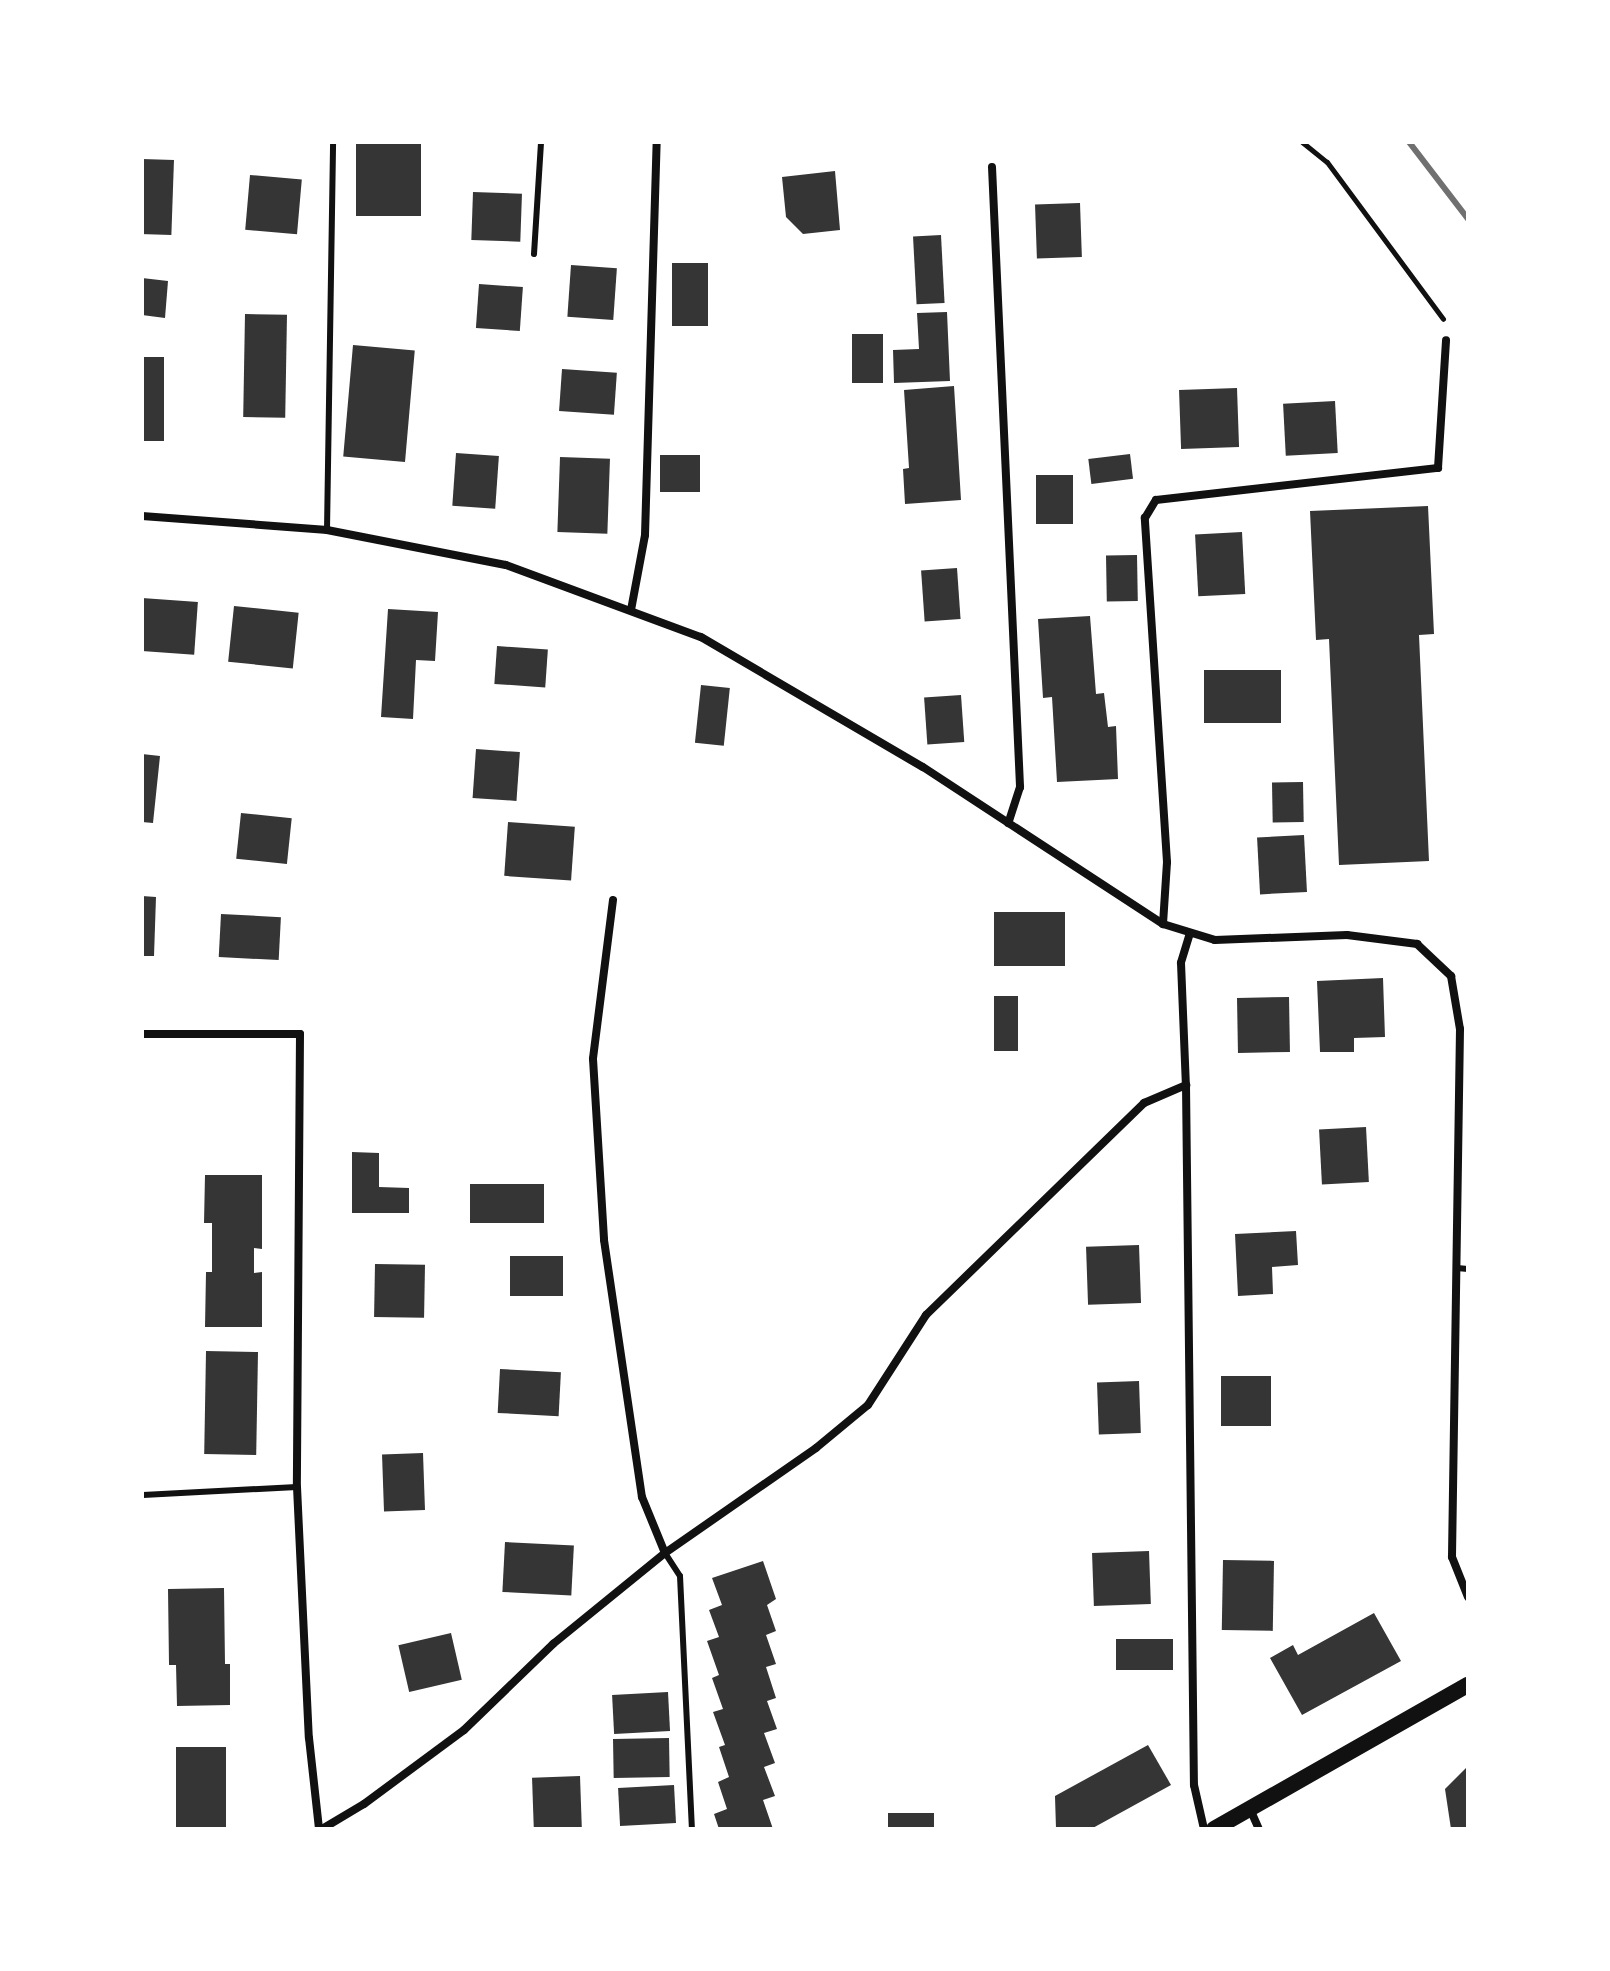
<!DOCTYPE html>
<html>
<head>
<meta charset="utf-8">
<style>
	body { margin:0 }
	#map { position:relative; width:1610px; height:1971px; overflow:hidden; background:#fff; font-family:Manrope,sans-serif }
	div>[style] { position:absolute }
	.building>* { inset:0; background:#353535; transform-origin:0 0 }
	.path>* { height:5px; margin:-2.5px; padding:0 2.5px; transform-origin:2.5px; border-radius:2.5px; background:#111 }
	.service>* { height:6px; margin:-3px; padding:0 3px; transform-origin:3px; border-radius:3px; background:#111 }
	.minor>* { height:8px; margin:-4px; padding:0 4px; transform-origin:4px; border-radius:4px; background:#111 }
	.secondary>* { height:16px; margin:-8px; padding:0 8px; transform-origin:8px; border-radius:8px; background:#111 }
	.rail>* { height:6px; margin:-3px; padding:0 3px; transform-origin:3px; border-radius:3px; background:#707070 }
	span { translate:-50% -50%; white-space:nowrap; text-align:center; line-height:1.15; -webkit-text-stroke:6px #fff; paint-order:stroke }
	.frame { position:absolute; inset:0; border:144px solid #fff; pointer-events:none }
</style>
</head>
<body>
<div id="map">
	<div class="building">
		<i style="left:356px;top:142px;width:65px;height:74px"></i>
		<i style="left:142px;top:159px;width:32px;height:75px;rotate:2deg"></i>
		<i style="clip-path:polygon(835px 171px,840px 230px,803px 234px,786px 217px,782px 177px)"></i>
		<i style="left:250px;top:175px;width:52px;height:55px;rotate:5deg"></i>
		<i style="left:473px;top:192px;width:49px;height:48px;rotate:2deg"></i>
		<i style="left:1080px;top:203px;width:54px;height:45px;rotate:88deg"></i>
		<i style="left:941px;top:235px;width:68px;height:28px;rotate:87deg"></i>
		<i style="left:672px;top:263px;width:36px;height:63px"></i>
		<i style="left:571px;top:265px;width:46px;height:52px;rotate:4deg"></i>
		<i style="clip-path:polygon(142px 278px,168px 281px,165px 318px,142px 315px)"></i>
		<i style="left:479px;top:284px;width:44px;height:44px;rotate:4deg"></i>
		<i style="clip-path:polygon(947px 312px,950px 381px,894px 383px,893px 350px,919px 349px,917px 313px)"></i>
		<i style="left:245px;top:314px;width:42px;height:103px;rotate:1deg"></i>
		<i style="left:852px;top:334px;width:31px;height:49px"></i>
		<i style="left:353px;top:345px;width:62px;height:112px;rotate:5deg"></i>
		<i style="left:142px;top:357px;width:22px;height:84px"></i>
		<i style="left:562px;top:369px;width:55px;height:42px;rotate:4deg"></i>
		<i style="clip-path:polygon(954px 386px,961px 500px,905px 504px,903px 469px,909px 468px,904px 390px)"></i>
		<i style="left:1237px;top:388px;width:59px;height:58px;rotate:88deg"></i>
		<i style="left:1335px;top:401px;width:52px;height:52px;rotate:87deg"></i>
		<i style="left:456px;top:453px;width:43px;height:53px;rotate:4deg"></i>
		<i style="left:1130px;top:454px;width:25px;height:42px;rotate:83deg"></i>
		<i style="left:660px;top:455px;width:40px;height:37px"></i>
		<i style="left:560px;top:457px;width:50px;height:75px;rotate:2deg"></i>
		<i style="left:1036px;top:475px;width:37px;height:49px"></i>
		<i style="clip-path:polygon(1428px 506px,1434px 634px,1419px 635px,1429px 861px,1339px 865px,1329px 639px,1316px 640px,1310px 511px)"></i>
		<i style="left:1242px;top:532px;width:62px;height:47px;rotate:87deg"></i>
		<i style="left:1137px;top:555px;width:46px;height:31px;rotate:89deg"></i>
		<i style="left:957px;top:568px;width:51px;height:36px;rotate:86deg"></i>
		<i style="left:142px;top:598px;width:56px;height:53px;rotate:4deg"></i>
		<i style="left:234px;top:606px;width:65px;height:56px;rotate:6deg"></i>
		<i style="clip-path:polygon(388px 609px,438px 612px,435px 661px,416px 660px,413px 719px,381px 717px)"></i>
		<i style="clip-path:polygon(1090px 616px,1096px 694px,1104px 693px,1108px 727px,1116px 726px,1118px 779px,1057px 782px,1052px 697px,1043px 698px,1038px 619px)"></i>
		<i style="left:497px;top:646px;width:51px;height:38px;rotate:4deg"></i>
		<i style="left:1281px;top:670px;width:53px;height:77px;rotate:90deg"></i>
		<i style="left:701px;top:685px;width:29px;height:58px;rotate:6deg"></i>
		<i style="left:961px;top:695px;width:47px;height:37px;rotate:86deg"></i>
		<i style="left:476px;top:749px;width:44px;height:49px;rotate:4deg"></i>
		<i style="clip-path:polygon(142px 754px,160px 756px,153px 823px,142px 822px)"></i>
		<i style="left:1303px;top:782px;width:40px;height:31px;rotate:89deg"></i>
		<i style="left:241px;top:813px;width:51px;height:46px;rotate:6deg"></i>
		<i style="left:508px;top:822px;width:67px;height:54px;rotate:4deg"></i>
		<i style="left:1304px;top:835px;width:57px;height:47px;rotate:87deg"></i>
		<i style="clip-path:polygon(142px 896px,156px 897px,154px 956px,142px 956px)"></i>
		<i style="left:994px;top:912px;width:71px;height:54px"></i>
		<i style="left:221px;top:914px;width:60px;height:43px;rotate:3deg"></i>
		<i style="clip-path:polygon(1383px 978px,1385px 1037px,1354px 1038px,1354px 1052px,1320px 1052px,1317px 981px)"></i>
		<i style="left:994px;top:996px;width:24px;height:55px"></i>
		<i style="left:1289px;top:997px;width:55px;height:52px;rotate:89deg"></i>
		<i style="left:1366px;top:1127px;width:55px;height:47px;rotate:87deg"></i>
		<i style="clip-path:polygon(352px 1152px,379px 1153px,379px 1187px,409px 1188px,409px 1213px,352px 1213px)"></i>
		<i style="clip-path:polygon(205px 1175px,262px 1175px,262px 1249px,254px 1248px,254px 1273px,262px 1272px,262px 1327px,205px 1327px,206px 1272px,212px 1272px,212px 1223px,204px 1223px)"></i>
		<i style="left:470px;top:1184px;width:74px;height:39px"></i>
		<i style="clip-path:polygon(1296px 1231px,1298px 1265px,1272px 1267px,1273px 1294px,1238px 1296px,1235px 1234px)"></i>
		<i style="left:1139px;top:1245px;width:58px;height:53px;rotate:88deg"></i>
		<i style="left:510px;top:1256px;width:53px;height:40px"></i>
		<i style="left:375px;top:1264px;width:50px;height:53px;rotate:1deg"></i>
		<i style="left:258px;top:1352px;width:103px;height:52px;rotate:91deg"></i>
		<i style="left:500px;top:1369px;width:61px;height:44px;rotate:3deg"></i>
		<i style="left:1221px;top:1376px;width:50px;height:50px"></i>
		<i style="left:1139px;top:1381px;width:52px;height:42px;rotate:88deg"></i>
		<i style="left:423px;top:1453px;width:57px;height:41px;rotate:88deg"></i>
		<i style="left:505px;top:1542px;width:69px;height:50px;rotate:3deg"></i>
		<i style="left:1149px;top:1551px;width:53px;height:57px;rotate:88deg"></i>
		<i style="left:1223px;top:1560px;width:51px;height:70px;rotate:1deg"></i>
		<i style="clip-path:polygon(763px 1561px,776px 1599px,767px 1605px,776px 1631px,766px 1635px,776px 1664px,766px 1667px,776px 1698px,767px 1701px,777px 1729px,764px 1733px,775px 1763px,764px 1767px,775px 1796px,763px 1800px,773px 1829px,719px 1829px,714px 1814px,727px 1809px,718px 1782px,729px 1777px,719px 1747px,725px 1745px,713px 1712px,723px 1709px,712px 1678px,719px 1675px,707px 1641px,719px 1637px,709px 1610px,722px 1605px,712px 1578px)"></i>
		<i style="clip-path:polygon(224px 1588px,225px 1664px,230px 1664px,230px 1705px,177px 1706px,176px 1665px,169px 1665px,168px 1589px)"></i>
		<i style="clip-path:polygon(1374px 1613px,1401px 1661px,1302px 1715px,1270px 1658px,1293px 1645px,1298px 1655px)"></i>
		<i style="left:451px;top:1633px;width:48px;height:54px;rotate:77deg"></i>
		<i style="left:1116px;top:1639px;width:57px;height:31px"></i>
		<i style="left:668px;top:1692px;width:39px;height:56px;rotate:87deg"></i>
		<i style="left:669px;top:1738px;width:39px;height:56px;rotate:89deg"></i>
		<i style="clip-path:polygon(1148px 1745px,1171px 1785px,1091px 1829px,1056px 1829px,1055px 1796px)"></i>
		<i style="left:176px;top:1747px;width:50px;height:82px"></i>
		<i style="clip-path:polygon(1468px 1766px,1468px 1829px,1451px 1829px,1445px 1789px)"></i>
		<i style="left:580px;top:1776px;width:53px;height:48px;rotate:88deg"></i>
		<i style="left:674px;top:1785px;width:38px;height:56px;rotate:87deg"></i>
		<i style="left:888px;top:1813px;width:46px;height:16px"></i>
	</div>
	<div class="path">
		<i style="left:1302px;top:142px;width:32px;rotate:39deg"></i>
		<i style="left:1327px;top:162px;width:195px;rotate:53.5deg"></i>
	</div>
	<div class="service">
		<i style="left:534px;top:254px;width:112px;rotate:-86.4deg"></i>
		<i style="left:327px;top:530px;width:388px;rotate:-89.1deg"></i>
		<i style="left:1457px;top:1268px;width:11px;rotate:5deg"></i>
		<i style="left:143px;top:1495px;width:154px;rotate:-3deg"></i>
		<i style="left:665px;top:1553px;width:27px;rotate:57deg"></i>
		<i style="left:680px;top:1576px;width:253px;rotate:87.3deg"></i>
	</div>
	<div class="minor">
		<i style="left:992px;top:167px;width:621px;rotate:87.41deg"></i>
		<i style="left:1020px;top:787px;width:38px;rotate:108deg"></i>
		<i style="left:142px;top:516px;width:186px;rotate:4.3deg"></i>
		<i style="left:327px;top:530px;width:182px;rotate:11.1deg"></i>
		<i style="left:506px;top:565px;width:208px;rotate:20.3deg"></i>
		<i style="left:701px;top:637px;width:257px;rotate:30.4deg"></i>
		<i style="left:923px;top:767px;width:287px;rotate:33.2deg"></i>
		<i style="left:1163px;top:924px;width:54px;rotate:17.1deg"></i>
		<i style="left:1215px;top:940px;width:132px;rotate:-2.2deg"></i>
		<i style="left:1347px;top:935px;width:71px;rotate:7.3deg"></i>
		<i style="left:1417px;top:944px;width:47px;rotate:43.3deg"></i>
		<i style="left:1451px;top:976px;width:54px;rotate:80.4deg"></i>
		<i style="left:1460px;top:1029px;width:528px;rotate:90.87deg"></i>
		<i style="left:1452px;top:1557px;width:43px;rotate:68.2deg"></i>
		<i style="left:631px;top:610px;width:76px;rotate:-79.4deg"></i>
		<i style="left:645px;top:535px;width:393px;rotate:-88.3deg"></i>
		<i style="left:613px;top:900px;width:160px;rotate:97.2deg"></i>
		<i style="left:593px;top:1059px;width:181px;rotate:86.5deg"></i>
		<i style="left:604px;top:1240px;width:260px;rotate:81.6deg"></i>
		<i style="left:642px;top:1497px;width:61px;rotate:67.7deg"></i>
		<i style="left:1163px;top:924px;width:62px;rotate:-86.3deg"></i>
		<i style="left:1167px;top:862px;width:345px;rotate:-93.7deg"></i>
		<i style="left:1145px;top:518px;width:21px;rotate:-59deg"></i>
		<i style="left:1156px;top:500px;width:284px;rotate:-6.5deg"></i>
		<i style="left:1438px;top:468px;width:128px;rotate:-86.4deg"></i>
		<i style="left:1190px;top:933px;width:31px;rotate:107deg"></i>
		<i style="left:1181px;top:963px;width:122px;rotate:87.7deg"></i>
		<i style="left:1186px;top:1085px;width:700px;rotate:89.35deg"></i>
		<i style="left:1194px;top:1785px;width:45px;rotate:77.2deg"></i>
		<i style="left:142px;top:1034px;width:158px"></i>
		<i style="left:300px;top:1034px;width:453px;rotate:90.4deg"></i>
		<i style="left:297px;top:1487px;width:251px;rotate:87.3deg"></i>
		<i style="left:309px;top:1738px;width:92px;rotate:83.7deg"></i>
		<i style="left:1250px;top:1809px;width:22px;rotate:66deg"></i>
		<i style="left:322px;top:1829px;width:49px;rotate:-30.8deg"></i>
		<i style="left:364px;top:1804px;width:124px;rotate:-36.5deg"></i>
		<i style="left:464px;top:1730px;width:124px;rotate:-44deg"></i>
		<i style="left:553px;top:1644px;width:144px;rotate:-39.1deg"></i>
		<i style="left:665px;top:1553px;width:184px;rotate:-34.8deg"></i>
		<i style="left:816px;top:1448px;width:67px;rotate:-39.6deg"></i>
		<i style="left:868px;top:1405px;width:107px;rotate:-57.2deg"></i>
		<i style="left:926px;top:1315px;width:304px;rotate:-44.2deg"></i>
		<i style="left:1144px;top:1103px;width:46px;rotate:-23.2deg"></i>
	</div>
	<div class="secondary">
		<i style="left:1214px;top:1829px;width:292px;rotate:-29.6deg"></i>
	</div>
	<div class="rail">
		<i style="left:1409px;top:142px;width:97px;rotate:52.5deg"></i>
	</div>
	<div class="frame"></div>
</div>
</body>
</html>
